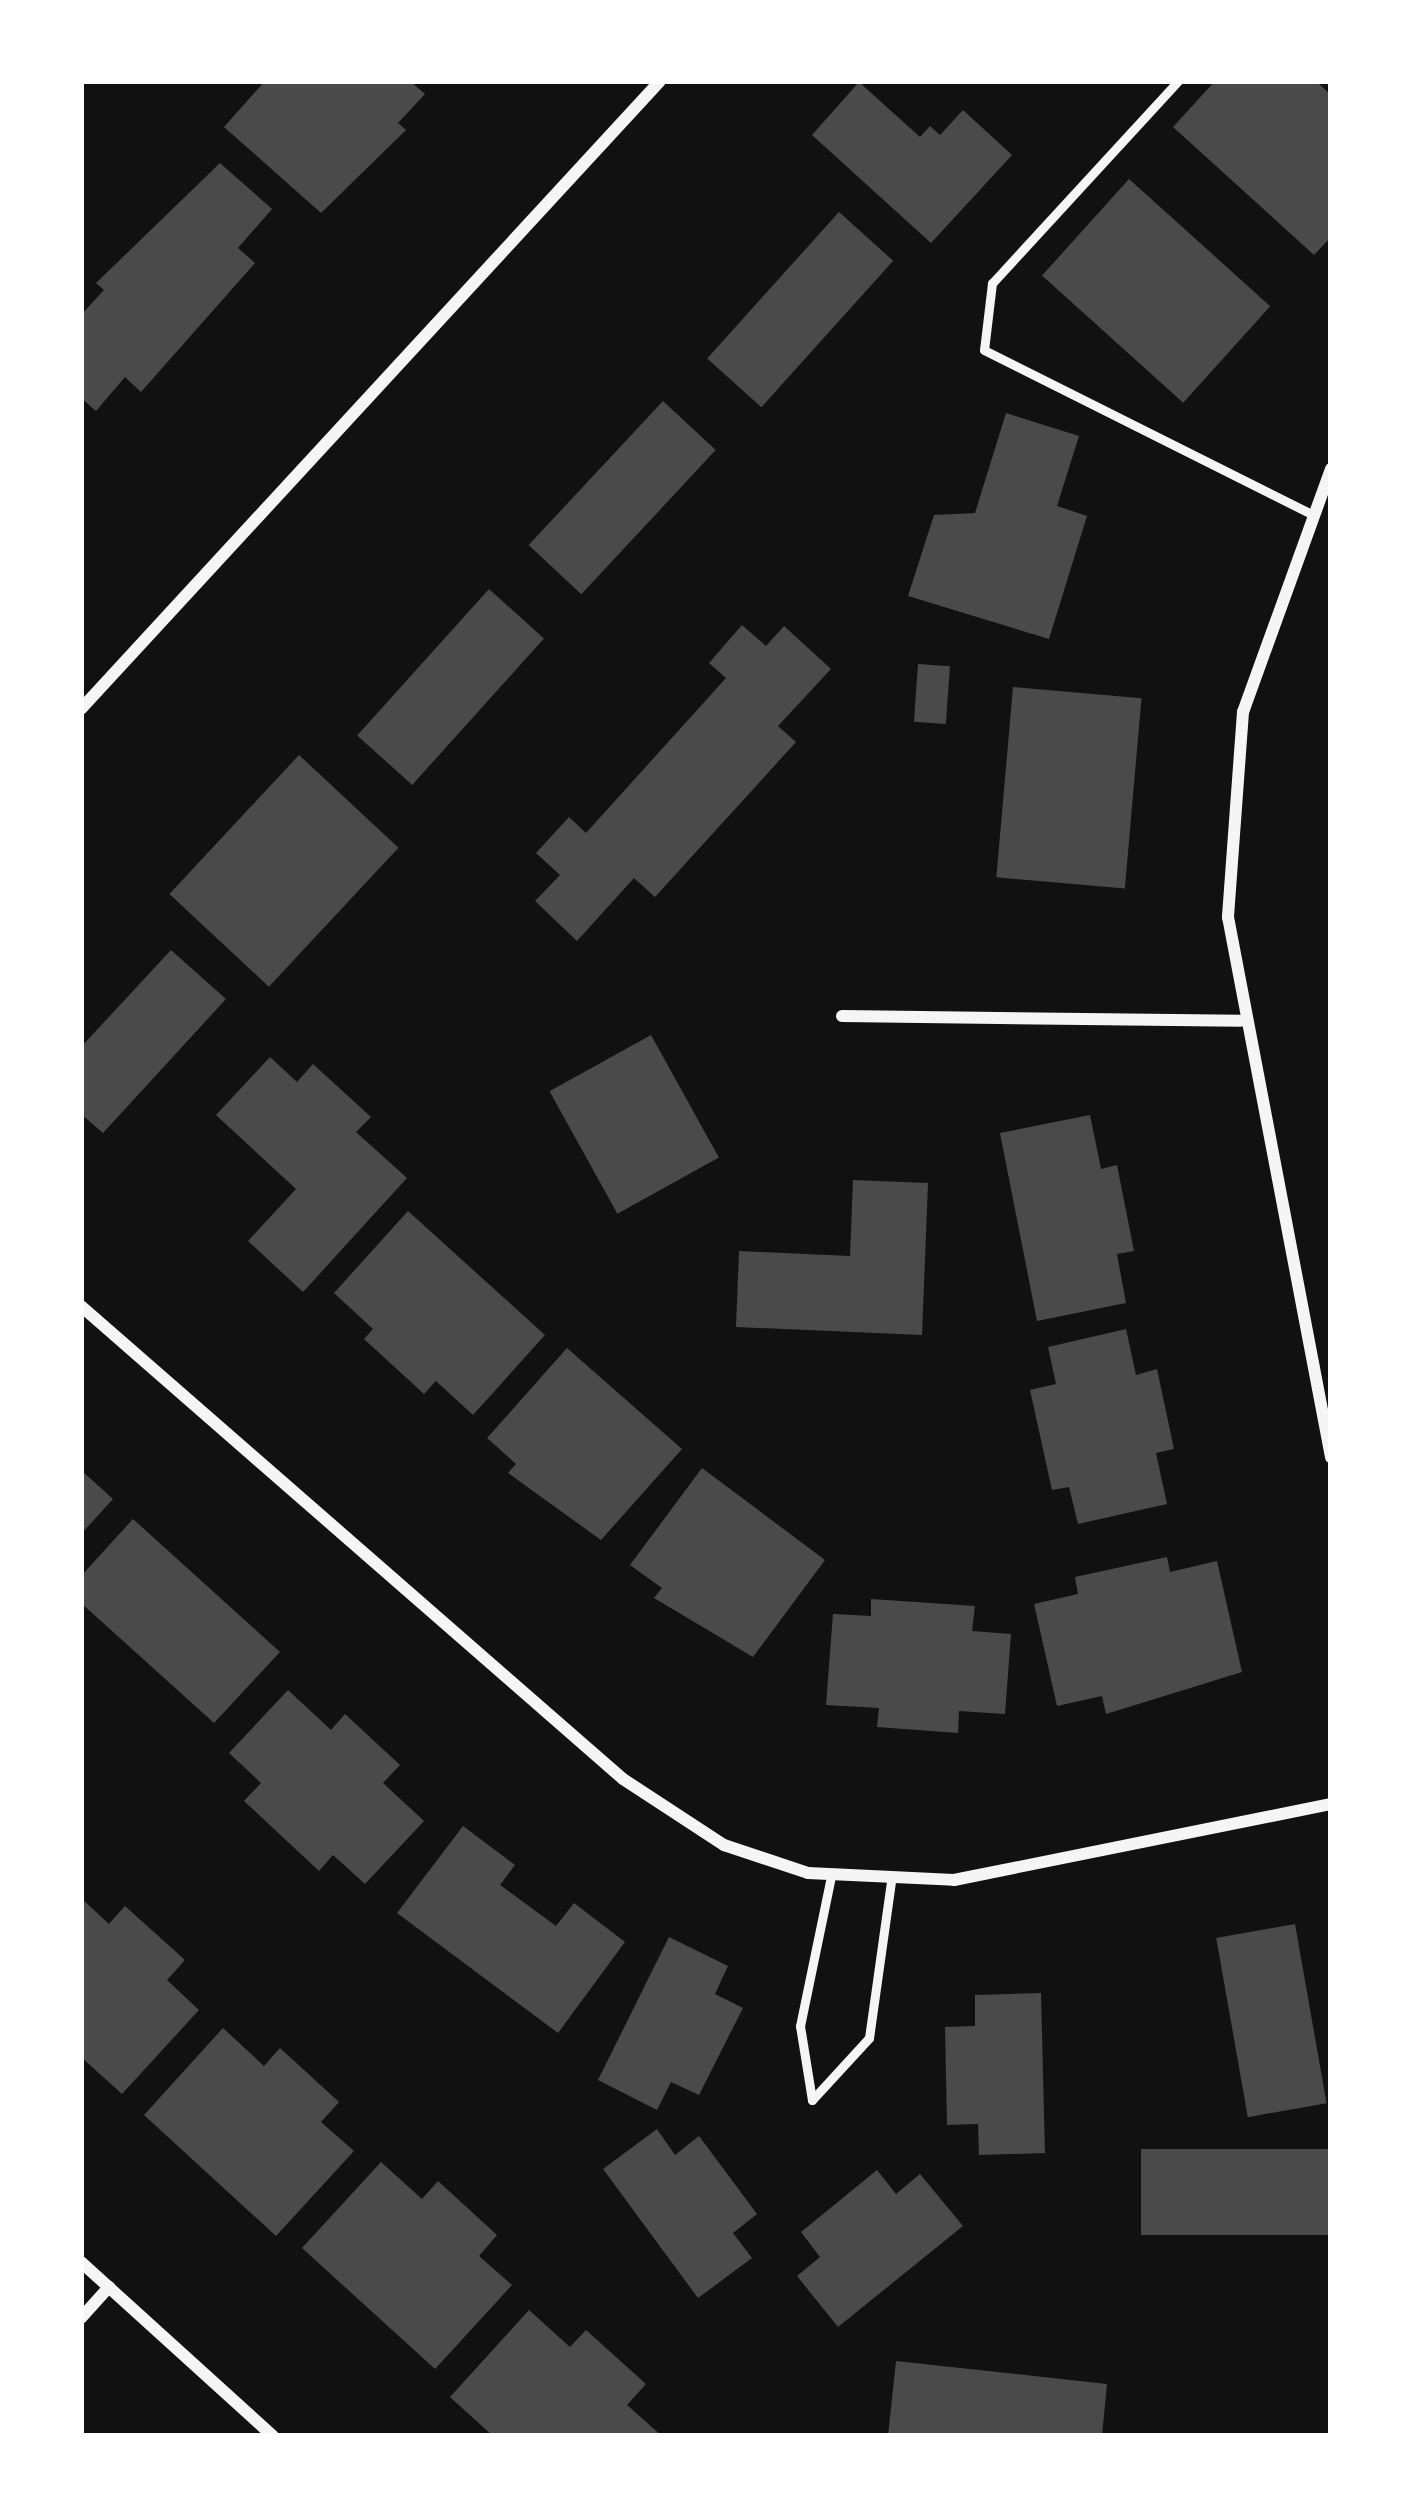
<!DOCTYPE html>
<html>
<head>
<meta charset="utf-8">
<style>
	body { margin:0 }
	#map { position:relative; width:1412px; height:2517px; overflow:hidden; background:#111; font-family:Helvetica,sans-serif }
	div>[style] { position:absolute }
	.building>* { inset:0; background:#4a4a4a; transform-origin:0 0 }
	.service>* { height:9px; margin:-4.5px; padding:0 4.5px; transform-origin:4.5px; border-radius:4.5px; background:#f5f5f5 }
	.minor>* { height:12px; margin:-6px; padding:0 6px; transform-origin:6px; border-radius:6px; background:#f5f5f5 }
	span { translate:-50% -50%; white-space:nowrap; text-align:center; line-height:1.15; -webkit-text-stroke:9px #fff; paint-order:stroke }
	.frame { position:absolute; inset:0; border:84px solid #fff; pointer-events:none }
</style>
</head>
<body>
<div id="map">
	<div class="building">
		<i style="clip-path:polygon(265px 81px,410px 81px,425px 94px,398px 123px,406px 130px,321px 213px,224px 127px)"></i>
		<i style="clip-path:polygon(1215px 81px,1316px 81px,1331px 95px,1331px 237px,1314px 255px,1173px 127px)"></i>
		<i style="clip-path:polygon(859px 82px,920px 137px,930px 126px,940px 135px,963px 110px,1012px 155px,931px 243px,812px 135px)"></i>
		<i style="clip-path:polygon(220px 163px,272px 209px,238px 248px,255px 263px,141px 392px,125px 377px,96px 411px,81px 398px,81px 315px,104px 290px,96px 283px)"></i>
		<i style="left:1129px;top:179px;width:190px;height:130px;rotate:42deg"></i>
		<i style="left:839px;top:212px;width:73px;height:197px;rotate:42deg"></i>
		<i style="left:663px;top:401px;width:72px;height:197px;rotate:43deg"></i>
		<i style="clip-path:polygon(1006px 413px,1079px 436px,1057px 506px,1087px 516px,1049px 639px,908px 596px,934px 515px,975px 513px)"></i>
		<i style="left:489px;top:589px;width:74px;height:197px;rotate:42deg"></i>
		<i style="clip-path:polygon(742px 625px,766px 646px,784px 626px,831px 669px,778px 726px,796px 742px,655px 897px,634px 878px,577px 941px,535px 901px,560px 875px,536px 853px,569px 817px,586px 833px,726px 678px,709px 663px)"></i>
		<i style="left:918px;top:664px;width:32px;height:58px;rotate:4deg"></i>
		<i style="left:1013px;top:687px;width:129px;height:191px;rotate:5deg"></i>
		<i style="left:299px;top:755px;width:136px;height:190px;rotate:43deg"></i>
		<i style="clip-path:polygon(171px 950px,226px 999px,103px 1133px,81px 1114px,81px 1047px)"></i>
		<i style="left:651px;top:1035px;width:140px;height:116px;rotate:61deg"></i>
		<i style="clip-path:polygon(270px 1057px,297px 1082px,313px 1064px,371px 1117px,356px 1132px,407px 1178px,303px 1292px,248px 1241px,296px 1189px,216px 1115px)"></i>
		<i style="clip-path:polygon(1090px 1115px,1101px 1169px,1117px 1165px,1134px 1251px,1117px 1254px,1126px 1303px,1037px 1321px,1000px 1133px)"></i>
		<i style="clip-path:polygon(853px 1180px,928px 1183px,922px 1335px,736px 1327px,739px 1251px,850px 1256px)"></i>
		<i style="clip-path:polygon(408px 1211px,545px 1335px,473px 1415px,436px 1381px,424px 1394px,364px 1339px,373px 1329px,334px 1293px)"></i>
		<i style="clip-path:polygon(1126px 1329px,1136px 1375px,1157px 1369px,1174px 1449px,1156px 1453px,1167px 1504px,1078px 1524px,1069px 1487px,1052px 1490px,1030px 1390px,1056px 1384px,1048px 1347px)"></i>
		<i style="clip-path:polygon(567px 1348px,682px 1449px,601px 1540px,508px 1473px,516px 1464px,487px 1438px)"></i>
		<i style="clip-path:polygon(702px 1468px,825px 1560px,753px 1657px,654px 1598px,662px 1588px,630px 1565px)"></i>
		<i style="clip-path:polygon(81px 1470px,113px 1499px,81px 1534px)"></i>
		<i style="clip-path:polygon(133px 1519px,280px 1652px,214px 1723px,81px 1603px,81px 1576px)"></i>
		<i style="clip-path:polygon(1167px 1557px,1170px 1572px,1217px 1561px,1242px 1672px,1106px 1714px,1102px 1696px,1057px 1706px,1034px 1604px,1078px 1594px,1075px 1577px)"></i>
		<i style="clip-path:polygon(871px 1599px,975px 1606px,972px 1631px,1011px 1634px,1005px 1714px,959px 1711px,958px 1733px,877px 1727px,879px 1708px,826px 1705px,833px 1614px,871px 1616px)"></i>
		<i style="clip-path:polygon(288px 1690px,331px 1730px,345px 1714px,400px 1765px,383px 1783px,424px 1821px,365px 1884px,333px 1855px,319px 1871px,244px 1801px,261px 1783px,229px 1753px)"></i>
		<i style="clip-path:polygon(463px 1826px,515px 1865px,500px 1885px,556px 1926px,574px 1903px,625px 1942px,558px 2033px,397px 1913px)"></i>
		<i style="clip-path:polygon(81px 1898px,109px 1924px,125px 1906px,185px 1960px,167px 1980px,199px 2010px,122px 2094px,81px 2057px)"></i>
		<i style="left:1295px;top:1924px;width:182px;height:80px;rotate:80deg"></i>
		<i style="clip-path:polygon(669px 1937px,728px 1966px,715px 1994px,743px 2008px,699px 2095px,671px 2082px,657px 2110px,598px 2080px)"></i>
		<i style="clip-path:polygon(1041px 1993px,1045px 2153px,979px 2155px,978px 2124px,947px 2125px,945px 2027px,975px 2026px,975px 1995px)"></i>
		<i style="clip-path:polygon(223px 2028px,264px 2066px,280px 2048px,339px 2102px,321px 2122px,354px 2151px,276px 2236px,144px 2115px)"></i>
		<i style="clip-path:polygon(657px 2129px,675px 2155px,699px 2136px,757px 2214px,733px 2233px,752px 2258px,698px 2298px,603px 2169px)"></i>
		<i style="left:1331px;top:2149px;width:86px;height:190px;rotate:90deg"></i>
		<i style="clip-path:polygon(381px 2162px,422px 2199px,438px 2181px,497px 2235px,479px 2256px,512px 2285px,435px 2369px,302px 2248px)"></i>
		<i style="clip-path:polygon(877px 2170px,896px 2194px,920px 2174px,963px 2226px,838px 2327px,797px 2276px,820px 2257px,801px 2232px)"></i>
		<i style="clip-path:polygon(529px 2310px,570px 2347px,586px 2330px,646px 2384px,627px 2405px,662px 2436px,493px 2436px,450px 2397px)"></i>
		<i style="clip-path:polygon(896px 2361px,1107px 2384px,1102px 2436px,888px 2436px)"></i>
	</div>
	<div class="service">
		<i style="left:1178px;top:81px;width:275px;rotate:132.6deg"></i>
		<i style="left:992px;top:283px;width:67px;rotate:96.8deg"></i>
		<i style="left:984px;top:350px;width:364px;rotate:26.6deg"></i>
		<i style="left:812px;top:2100px;width:84px;rotate:-47.4deg"></i>
		<i style="left:869px;top:2038px;width:158px;rotate:-82deg"></i>
		<i style="left:812px;top:2100px;width:75px;rotate:-99.2deg"></i>
		<i style="left:800px;top:2026px;width:153px;rotate:-78.3deg"></i>
	</div>
	<div class="minor">
		<i style="left:1331px;top:469px;width:258px;rotate:109.9deg"></i>
		<i style="left:1243px;top:712px;width:206px;rotate:94.2deg"></i>
		<i style="left:1228px;top:917px;width:550px;rotate:79.2deg"></i>
		<i style="left:81px;top:709px;width:854px;rotate:-47.32deg"></i>
		<i style="left:842px;top:1016px;width:398px;rotate:0.7deg"></i>
		<i style="left:81px;top:1306px;width:719px;rotate:41.11deg"></i>
		<i style="left:623px;top:1779px;width:121px;rotate:33.2deg"></i>
		<i style="left:724px;top:1845px;width:89px;rotate:18.4deg"></i>
		<i style="left:808px;top:1873px;width:146px;rotate:2.7deg"></i>
		<i style="left:954px;top:1880px;width:385px;rotate:-11.4deg"></i>
		<i style="left:81px;top:2262px;width:259px;rotate:42.2deg"></i>
		<i style="left:81px;top:2318px;width:42px;rotate:-47.9deg"></i>
	</div>
	<div class="frame"></div>
</div>
</body>
</html>
